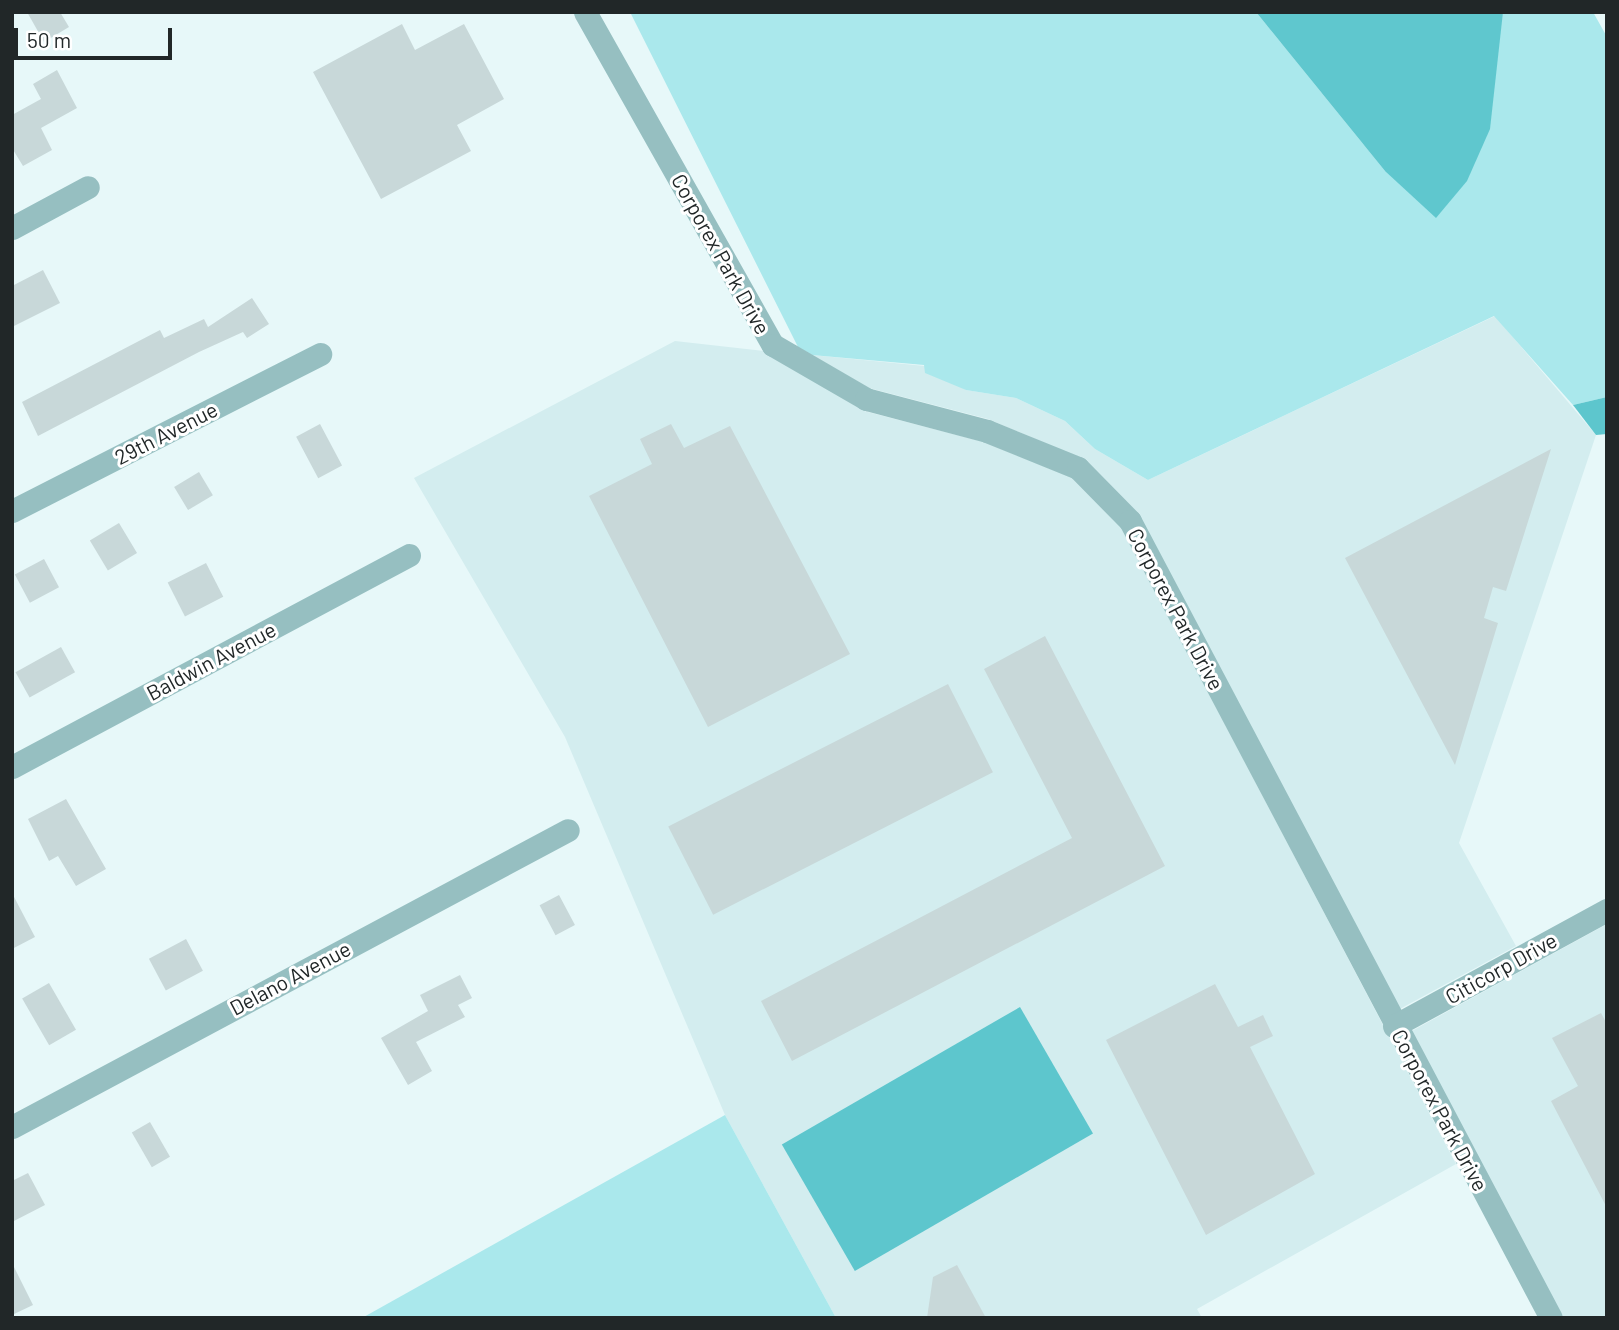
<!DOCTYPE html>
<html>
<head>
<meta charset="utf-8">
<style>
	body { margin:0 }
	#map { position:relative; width:1619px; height:1330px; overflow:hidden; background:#e7f8f9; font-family:Barlow,sans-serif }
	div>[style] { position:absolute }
	.built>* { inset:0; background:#d3edef }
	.green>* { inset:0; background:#aae8ec }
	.forest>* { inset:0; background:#5fc7ce }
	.water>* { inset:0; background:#5dc6cd; transform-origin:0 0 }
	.building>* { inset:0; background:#c8d8d9; transform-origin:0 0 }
	.street>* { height:23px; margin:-11.5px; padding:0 11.5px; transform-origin:11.5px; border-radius:11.5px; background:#96bfc1 }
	span { translate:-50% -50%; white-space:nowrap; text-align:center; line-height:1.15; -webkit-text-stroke:6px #fff; paint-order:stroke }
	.street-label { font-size:21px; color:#212728 }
	.frame { position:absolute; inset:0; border:14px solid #212728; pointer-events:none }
	.scale { position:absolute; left:14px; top:28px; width:158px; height:32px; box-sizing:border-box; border:4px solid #212728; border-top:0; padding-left:9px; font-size:21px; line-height:24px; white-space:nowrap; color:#212728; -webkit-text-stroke:5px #fff; paint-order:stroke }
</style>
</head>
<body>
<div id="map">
	<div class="built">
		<i style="clip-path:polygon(1495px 316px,1596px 435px,1459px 843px,1516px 946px,1398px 1010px,1085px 460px,988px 419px,869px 388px,812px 355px,925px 366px,966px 390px,1016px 398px,1065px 421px,1095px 449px,1148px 480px)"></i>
		<i style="clip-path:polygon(675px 341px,764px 351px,864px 411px,984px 442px,1073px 478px,1122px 528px,1456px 1164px,1197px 1309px,1202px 1318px,836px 1318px,725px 1115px,565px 737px,414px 478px)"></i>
		<i style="clip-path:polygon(1607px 924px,1607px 1318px,1563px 1318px,1410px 1032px)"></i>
	</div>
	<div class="green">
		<i style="clip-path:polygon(630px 12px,1256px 12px,1385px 171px,1498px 30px,1503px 12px,1593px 12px,1607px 37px,1607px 397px,1573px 405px,1494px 316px,1148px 480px,1095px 449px,1065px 421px,1016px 398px,966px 390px,925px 373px,924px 365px,812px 355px,798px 347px)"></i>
		<i style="clip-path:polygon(725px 1115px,836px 1318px,362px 1318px)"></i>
	</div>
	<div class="forest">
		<i style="clip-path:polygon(1256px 12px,1503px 12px,1490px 129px,1467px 181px,1436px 218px,1385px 171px)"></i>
	</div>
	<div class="water">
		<i style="clip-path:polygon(1607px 397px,1607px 434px,1596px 435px,1573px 405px)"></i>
		<i style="left:1020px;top:1007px;width:146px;height:275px;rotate:60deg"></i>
	</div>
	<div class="building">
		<i style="clip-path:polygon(27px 12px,60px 12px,69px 27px,44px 42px)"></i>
		<i style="clip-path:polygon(402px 24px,415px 50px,464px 24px,504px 99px,457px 125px,471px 151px,381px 199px,313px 72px)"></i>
		<i style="clip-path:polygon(57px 70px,77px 108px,41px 128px,52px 150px,23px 166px,12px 148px,12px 115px,41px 99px,33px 84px)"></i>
		<i style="clip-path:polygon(43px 270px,60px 303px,12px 327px,12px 286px)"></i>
		<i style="clip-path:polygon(252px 298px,269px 324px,247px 338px,243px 332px,199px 352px,38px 436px,22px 402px,160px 330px,164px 338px,204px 319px,208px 327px)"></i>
		<i style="left:320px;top:424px;width:47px;height:27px;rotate:62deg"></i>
		<i style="clip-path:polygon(671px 424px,684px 448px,730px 426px,850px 654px,708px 727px,589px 496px,652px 464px,640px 439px)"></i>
		<i style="clip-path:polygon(1551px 449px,1506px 591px,1493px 587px,1484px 618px,1498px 623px,1455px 765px,1345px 558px)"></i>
		<i style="left:199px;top:472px;width:27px;height:29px;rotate:59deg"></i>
		<i style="left:119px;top:523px;width:35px;height:34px;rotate:59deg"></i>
		<i style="left:44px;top:559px;width:32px;height:33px;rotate:62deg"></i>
		<i style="left:206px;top:563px;width:38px;height:43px;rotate:63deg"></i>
		<i style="clip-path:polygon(1045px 636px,1165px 866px,792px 1061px,761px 1001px,1072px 838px,984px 669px)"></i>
		<i style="left:61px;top:647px;width:29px;height:52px;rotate:61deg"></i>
		<i style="left:948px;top:684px;width:99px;height:314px;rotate:63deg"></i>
		<i style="clip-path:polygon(66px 799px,106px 869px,76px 886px,58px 856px,49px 861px,28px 819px)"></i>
		<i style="clip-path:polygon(12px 893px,35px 937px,12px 949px)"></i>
		<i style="left:559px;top:895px;width:34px;height:22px;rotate:62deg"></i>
		<i style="left:186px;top:939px;width:36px;height:42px;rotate:62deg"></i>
		<i style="clip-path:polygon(460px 975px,472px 998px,458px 1005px,465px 1017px,416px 1042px,432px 1071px,408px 1085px,381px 1038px,428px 1011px,420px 995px)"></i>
		<i style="left:49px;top:983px;width:54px;height:31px;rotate:60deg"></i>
		<i style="clip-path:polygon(1215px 984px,1238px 1027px,1263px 1015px,1273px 1036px,1250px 1047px,1315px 1174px,1206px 1235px,1106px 1040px)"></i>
		<i style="clip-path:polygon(1601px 1013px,1607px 1024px,1607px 1208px,1551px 1101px,1578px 1086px,1552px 1038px)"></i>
		<i style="left:150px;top:1122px;width:40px;height:21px;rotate:60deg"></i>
		<i style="clip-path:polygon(28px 1173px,45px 1205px,12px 1222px,12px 1181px)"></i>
		<i style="clip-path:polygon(12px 1263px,33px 1305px,12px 1315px)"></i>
		<i style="clip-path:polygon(957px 1265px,986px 1318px,927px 1318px,933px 1277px)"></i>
	</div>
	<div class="street">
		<i style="left:585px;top:12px;width:382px;rotate:60.6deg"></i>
		<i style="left:773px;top:345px;width:108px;rotate:30.1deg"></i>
		<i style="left:866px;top:399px;width:125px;rotate:14.8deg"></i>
		<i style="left:987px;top:431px;width:98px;rotate:22.1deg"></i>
		<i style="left:1078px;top:468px;width:74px;rotate:45.5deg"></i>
		<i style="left:1130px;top:521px;width:901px;rotate:62.16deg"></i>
		<i style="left:12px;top:228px;width:86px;rotate:-28.3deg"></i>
		<i style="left:12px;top:511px;width:346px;rotate:-27deg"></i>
		<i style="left:12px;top:767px;width:450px;rotate:-28.1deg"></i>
		<i style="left:1394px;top:1026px;width:243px;rotate:-28.6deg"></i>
		<i style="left:12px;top:1127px;width:630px;rotate:-28.11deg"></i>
	</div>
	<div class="street-label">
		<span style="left:721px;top:254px;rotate:61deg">Corporex Park Drive</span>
		<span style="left:166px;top:433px;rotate:-27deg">29th Avenue</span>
		<span style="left:1176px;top:609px;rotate:62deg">Corporex Park Drive</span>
		<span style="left:211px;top:661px;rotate:-28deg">Baldwin Avenue</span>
		<span style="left:1501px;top:968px;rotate:-29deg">Citicorp Drive</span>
		<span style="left:290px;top:978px;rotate:-28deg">Delano Avenue</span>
		<span style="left:1440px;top:1110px;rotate:62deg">Corporex Park Drive</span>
	</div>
	<div class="frame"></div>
	<div class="scale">50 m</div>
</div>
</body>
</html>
